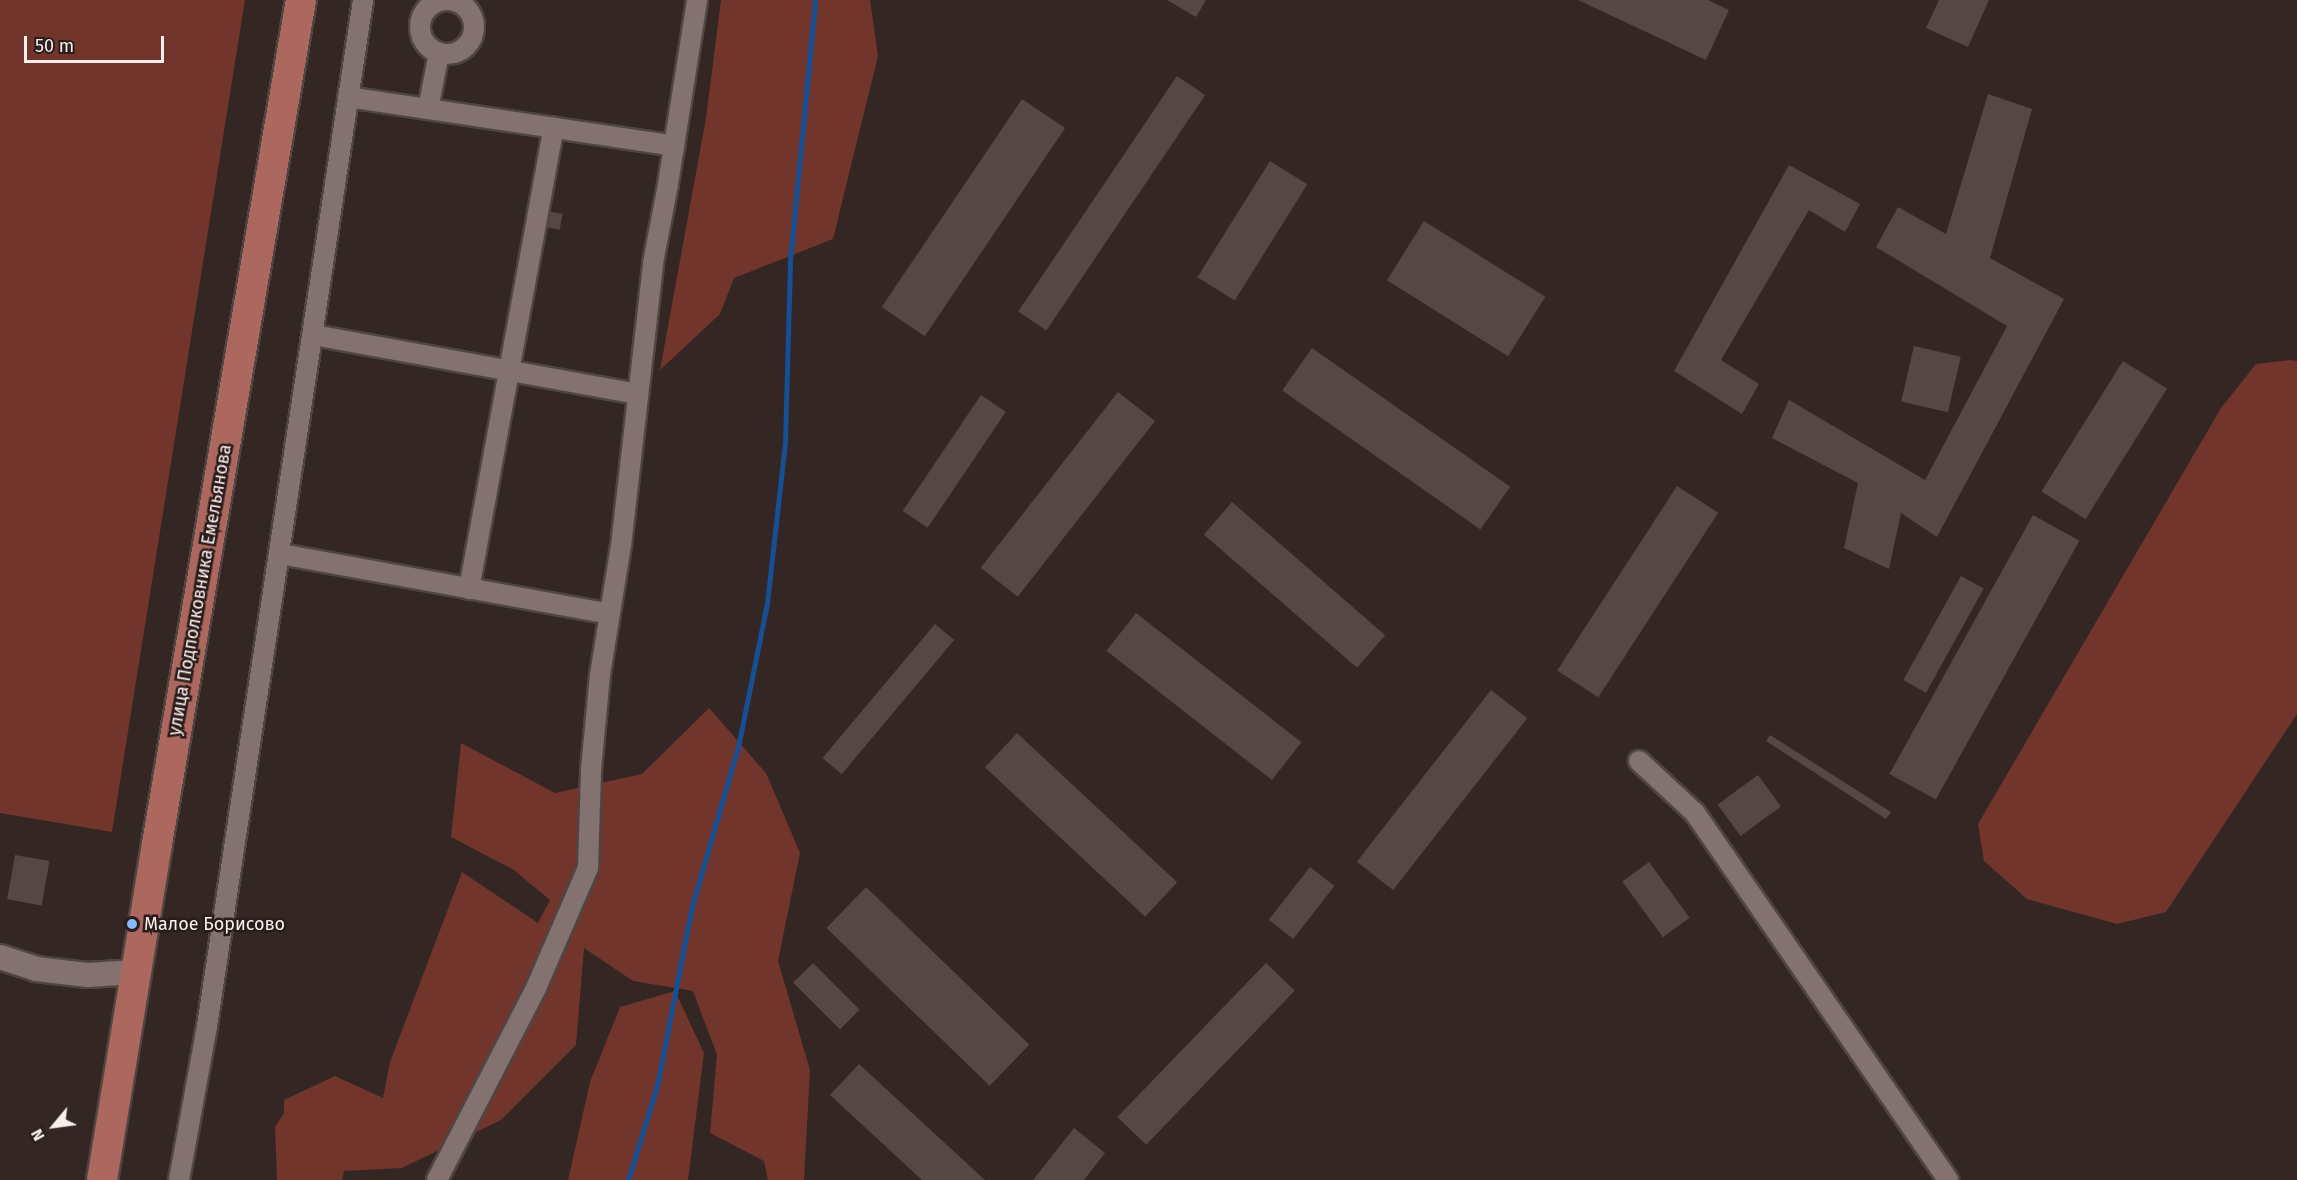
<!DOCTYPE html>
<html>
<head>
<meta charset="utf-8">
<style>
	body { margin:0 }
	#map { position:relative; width:2297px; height:1180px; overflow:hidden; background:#342623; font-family:"Fira Sans",sans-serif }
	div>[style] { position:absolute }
	.green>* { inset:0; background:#71352c }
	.stream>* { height:5px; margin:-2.5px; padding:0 2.5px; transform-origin:2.5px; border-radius:2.5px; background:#155094 }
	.building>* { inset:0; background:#564744; transform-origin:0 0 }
	.roads { filter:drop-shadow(2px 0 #504542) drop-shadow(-2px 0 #504542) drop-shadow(0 2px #504542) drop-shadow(0 -2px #504542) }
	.minor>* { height:20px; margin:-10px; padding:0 10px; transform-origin:10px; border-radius:10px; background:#83726f }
	.minor>.ring { margin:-10px; padding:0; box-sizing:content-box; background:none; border:20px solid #83726f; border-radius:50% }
	.tertiary>* { height:24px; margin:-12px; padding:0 12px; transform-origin:12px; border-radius:12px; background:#83726f }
	.primary>* { height:30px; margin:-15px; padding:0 15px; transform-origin:15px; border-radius:15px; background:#ac685e }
	.dots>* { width:16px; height:16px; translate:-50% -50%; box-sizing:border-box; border:3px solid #2a1c1a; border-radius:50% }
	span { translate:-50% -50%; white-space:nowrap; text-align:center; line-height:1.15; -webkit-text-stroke:5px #2a1c1a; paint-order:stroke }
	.street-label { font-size:18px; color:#f9efed }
	.poi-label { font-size:18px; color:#f9efed }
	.left { translate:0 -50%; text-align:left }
	.north { position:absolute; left:24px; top:1096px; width:60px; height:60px; -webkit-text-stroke:4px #2a1c1a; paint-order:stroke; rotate:241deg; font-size:16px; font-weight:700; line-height:24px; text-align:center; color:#f9efed }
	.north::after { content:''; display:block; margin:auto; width:21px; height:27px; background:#f9efed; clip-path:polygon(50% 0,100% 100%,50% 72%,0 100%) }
	.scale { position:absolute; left:24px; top:36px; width:140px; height:27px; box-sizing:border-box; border:3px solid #f9efed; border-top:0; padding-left:8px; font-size:18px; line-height:21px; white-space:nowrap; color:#f9efed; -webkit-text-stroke:4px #2a1c1a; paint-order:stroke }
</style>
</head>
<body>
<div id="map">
	<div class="green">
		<i style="clip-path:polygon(0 0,245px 0,112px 832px,0 813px)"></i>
		<i style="clip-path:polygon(721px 0,870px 0,878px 56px,833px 239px,734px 278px,720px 314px,660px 370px,706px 118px)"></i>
		<i style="clip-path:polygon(2290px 360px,2297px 361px,2297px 714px,2166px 912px,2117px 924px,2027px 899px,1984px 861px,1978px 824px,2221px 408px,2256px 364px)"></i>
		<i style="clip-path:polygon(709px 708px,766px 773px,800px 853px,778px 961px,810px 1070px,804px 1180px,768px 1180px,764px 1161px,710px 1133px,717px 1055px,693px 991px,633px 981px,584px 948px,576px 1045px,501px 1120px,402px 1168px,344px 1171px,342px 1180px,277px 1180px,275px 1127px,284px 1113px,284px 1100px,335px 1076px,383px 1098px,390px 1062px,462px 872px,538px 923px,550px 900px,514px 870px,451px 837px,461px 743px,555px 793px,642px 774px)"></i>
		<i style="clip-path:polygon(675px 991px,704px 1053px,688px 1180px,568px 1180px,590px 1082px,620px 1007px)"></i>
	</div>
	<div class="stream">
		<i style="left:628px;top:1180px;width:98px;rotate:-72.9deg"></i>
		<i style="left:657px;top:1086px;width:183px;rotate:-79deg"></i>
		<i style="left:692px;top:906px;width:166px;rotate:-73.9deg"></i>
		<i style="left:738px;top:747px;width:147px;rotate:-78.6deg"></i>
		<i style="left:767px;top:603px;width:162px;rotate:-83.6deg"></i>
		<i style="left:785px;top:442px;width:181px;rotate:-88.4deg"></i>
		<i style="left:790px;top:261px;width:262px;rotate:-84.5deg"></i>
	</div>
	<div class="building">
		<i style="clip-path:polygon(1167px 0,1206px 0,1196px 17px)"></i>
		<i style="clip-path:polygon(1578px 0,1708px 0,1729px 10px,1706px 60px)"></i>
		<i style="clip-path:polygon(1939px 0,1989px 0,1968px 47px,1926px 28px)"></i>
		<i style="left:1177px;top:76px;width:34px;height:284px;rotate:34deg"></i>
		<i style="clip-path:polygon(1988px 94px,2032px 109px,1990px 258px,2064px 299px,1937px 537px,1901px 513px,1889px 569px,1844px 548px,1858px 483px,1772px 438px,1789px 400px,1925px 480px,2007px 326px,1876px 247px,1898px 207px,1946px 234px)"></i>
		<i style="left:1022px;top:99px;width:52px;height:251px;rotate:34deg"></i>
		<i style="left:1270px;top:161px;width:44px;height:137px;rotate:32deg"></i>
		<i style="clip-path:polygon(1789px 165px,1860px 204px,1845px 232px,1809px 210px,1721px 360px,1759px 384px,1742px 414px,1674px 371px)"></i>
		<i style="left:547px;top:211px;width:16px;height:16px;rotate:11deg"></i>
		<i style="left:1424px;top:221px;width:143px;height:70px;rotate:32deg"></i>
		<i style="left:1914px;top:346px;width:48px;height:57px;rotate:13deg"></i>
		<i style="left:1312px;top:348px;width:242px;height:52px;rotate:35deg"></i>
		<i style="left:2123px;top:361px;width:52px;height:154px;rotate:32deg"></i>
		<i style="left:1118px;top:392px;width:47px;height:223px;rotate:38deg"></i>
		<i style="left:981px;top:395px;width:30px;height:140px;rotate:34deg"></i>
		<i style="left:1677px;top:486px;width:49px;height:220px;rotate:33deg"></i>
		<i style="left:1232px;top:502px;width:203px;height:43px;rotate:41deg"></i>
		<i style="left:2033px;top:515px;width:53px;height:296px;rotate:29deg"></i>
		<i style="left:1961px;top:576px;width:26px;height:119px;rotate:29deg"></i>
		<i style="left:1136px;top:613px;width:210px;height:48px;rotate:38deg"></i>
		<i style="left:935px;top:624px;width:25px;height:175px;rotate:40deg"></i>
		<i style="left:1491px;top:690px;width:46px;height:218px;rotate:38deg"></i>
		<i style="left:1017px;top:733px;width:219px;height:47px;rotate:43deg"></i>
		<i style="clip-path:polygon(1770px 735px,1891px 812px,1886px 819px,1766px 741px)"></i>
		<i style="left:1758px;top:775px;width:39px;height:50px;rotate:54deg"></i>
		<i style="left:15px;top:855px;width:35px;height:45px;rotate:10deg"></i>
		<i style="left:1649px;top:862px;width:69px;height:33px;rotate:54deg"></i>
		<i style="left:1310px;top:867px;width:31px;height:67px;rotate:38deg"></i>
		<i style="left:866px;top:887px;width:227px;height:57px;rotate:44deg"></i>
		<i style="left:813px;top:963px;width:66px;height:28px;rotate:45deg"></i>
		<i style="left:1266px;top:963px;width:40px;height:214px;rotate:44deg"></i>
		<i style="clip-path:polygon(859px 1064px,985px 1180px,922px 1180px,830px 1095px)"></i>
		<i style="clip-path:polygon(1074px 1128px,1105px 1153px,1084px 1180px,1033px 1180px)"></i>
	</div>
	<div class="roads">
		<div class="minor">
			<i class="ring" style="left:420px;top:0;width:34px;height:34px"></i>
			<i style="left:348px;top:97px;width:330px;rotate:8.5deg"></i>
			<i style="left:428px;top:109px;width:57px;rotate:-78.9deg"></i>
			<i style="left:313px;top:335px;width:329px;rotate:10.3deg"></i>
			<i style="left:280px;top:554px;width:335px;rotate:10.3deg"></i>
			<i style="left:469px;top:589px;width:469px;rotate:-79.6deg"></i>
			<i style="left:1639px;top:761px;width:76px;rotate:42.9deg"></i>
			<i style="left:1695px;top:813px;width:446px;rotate:55.4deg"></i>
			<i style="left:179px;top:1180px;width:157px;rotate:-79.7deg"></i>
			<i style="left:207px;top:1026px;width:1038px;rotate:-81.35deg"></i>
			<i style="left:437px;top:1180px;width:216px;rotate:-62.7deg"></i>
			<i style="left:536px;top:988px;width:131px;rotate:-66.6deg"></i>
			<i style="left:588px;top:868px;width:98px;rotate:-88.2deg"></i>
			<i style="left:591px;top:770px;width:95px;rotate:-84.6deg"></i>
			<i style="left:600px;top:675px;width:131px;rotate:-80.8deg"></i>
			<i style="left:621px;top:546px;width:285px;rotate:-83.5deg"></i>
			<i style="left:653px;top:263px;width:80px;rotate:-79.2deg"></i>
			<i style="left:668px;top:184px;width:186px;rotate:-81deg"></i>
		</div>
		<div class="tertiary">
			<i style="left:0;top:957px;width:38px;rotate:18deg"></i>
			<i style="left:36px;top:969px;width:52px;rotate:6.6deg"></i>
			<i style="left:88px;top:975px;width:47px;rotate:-3.7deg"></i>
		</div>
		<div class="primary">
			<i style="left:102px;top:1180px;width:340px;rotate:-80.7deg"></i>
			<i style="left:157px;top:844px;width:856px;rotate:-80.32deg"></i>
		</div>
	</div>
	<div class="dots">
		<i style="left:132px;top:924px;background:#88bafc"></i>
	</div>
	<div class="street-label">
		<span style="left:200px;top:590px;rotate:-80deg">улица Подполковника Емельянова</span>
	</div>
	<div class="poi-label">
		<span class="left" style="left:144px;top:924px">Малое Борисово</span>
	</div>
	<div class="north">N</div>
	<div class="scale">50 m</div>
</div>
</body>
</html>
